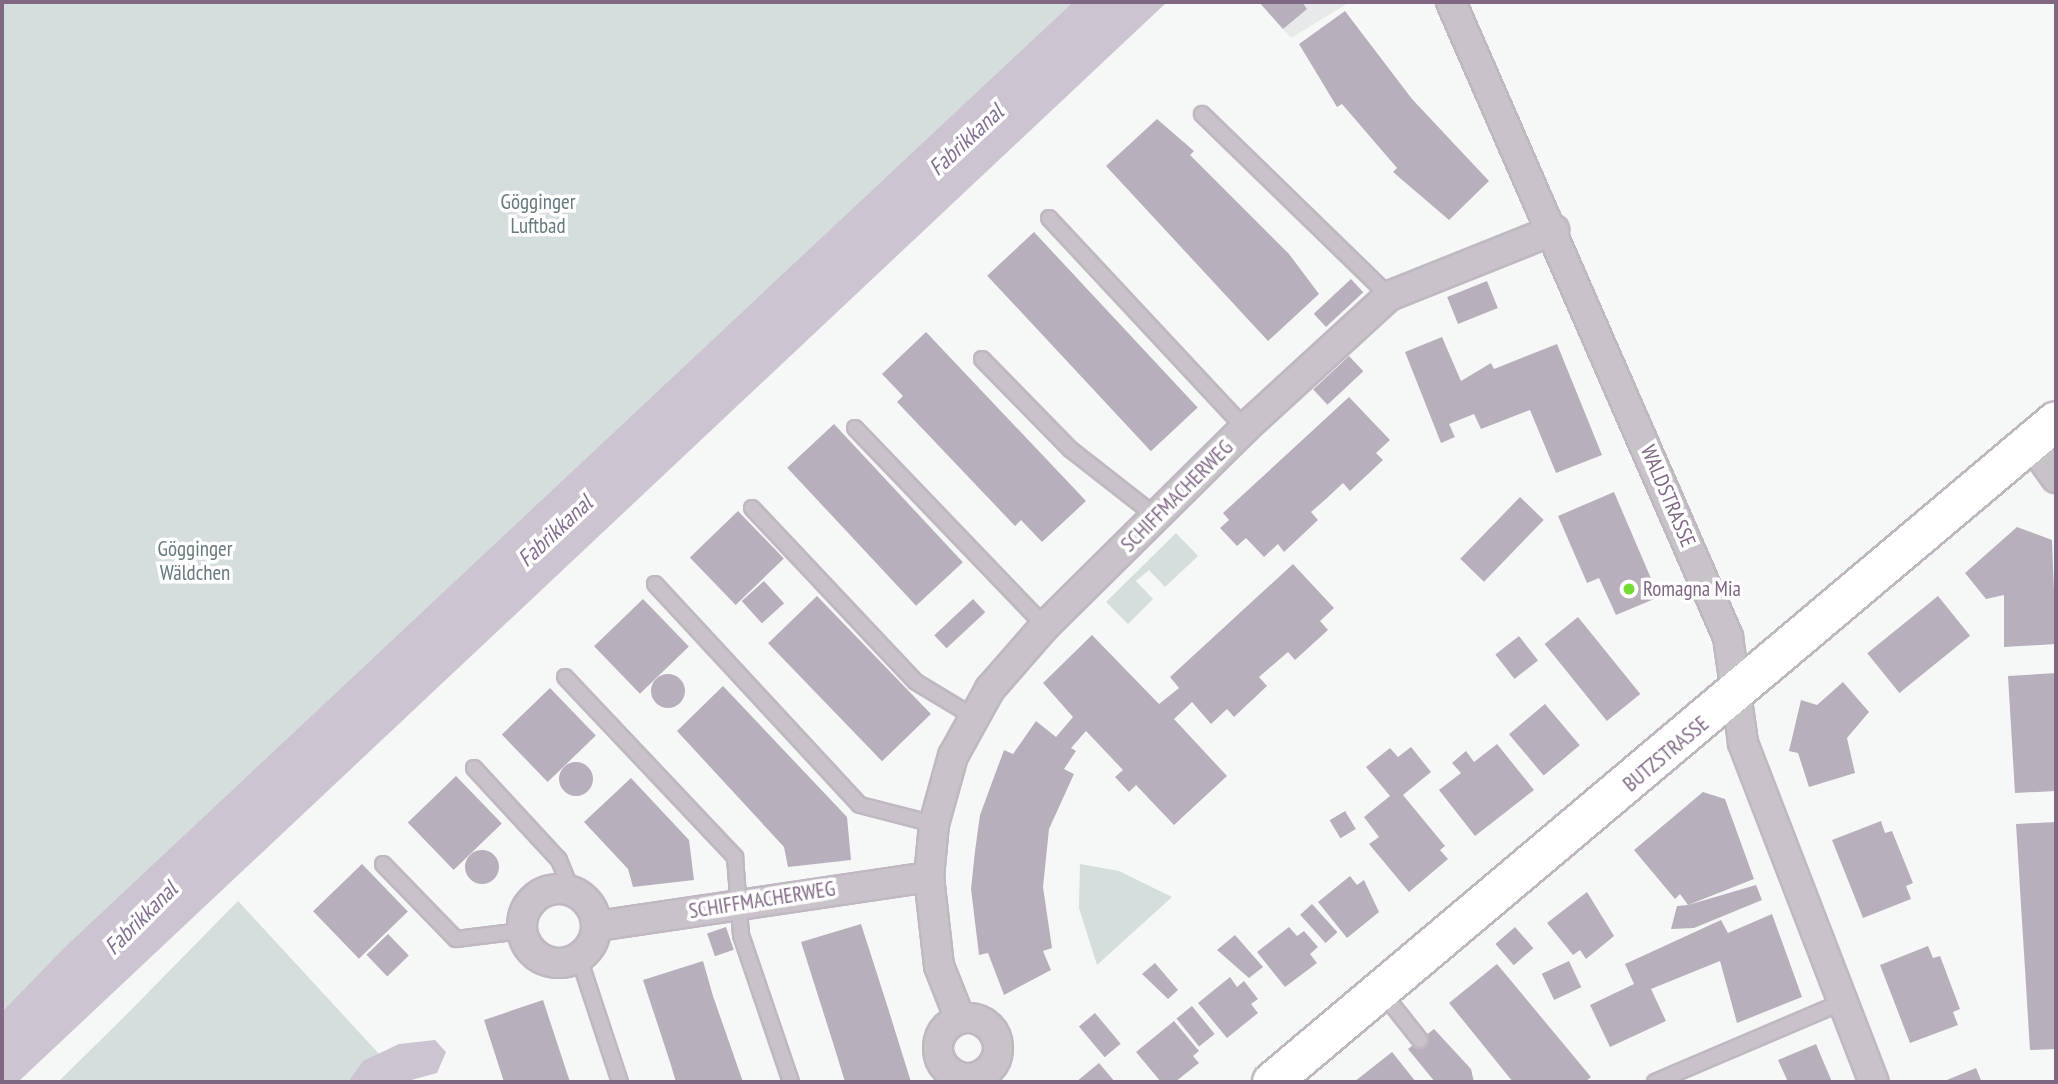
<!DOCTYPE html>
<html>
<head>
<meta charset="utf-8">
<style>
	body { margin:0 }
	#map { position:relative; width:2058px; height:1084px; overflow:hidden; background:#f6f8f7; font-family:"PT Sans Narrow",sans-serif }
	div>[style] { position:absolute }
	.built>* { inset:0; background:#e8e9ea }
	.green>* { inset:0; background:#d5dddd }
	.water>* { inset:0; background:#ccc4d1 }
	.building>* { inset:0; background:#b8afbc; transform-origin:0 0 }
	.round { border-radius:50% }
	.roads { filter:drop-shadow(2px 0 #c0b8c1) drop-shadow(-2px 0 #c0b8c1) drop-shadow(0 2px #c0b8c1) drop-shadow(0 -2px #c0b8c1) }
	.lane>* { height:14px; margin:-7px; padding:0 7px; transform-origin:7px; border-radius:7px; background:#c8c2c9 }
	.street>* { height:28px; margin:-14px; padding:0 14px; transform-origin:14px; border-radius:14px; background:#c8c2c9 }
	.street>.ring { margin:-14px; padding:0; box-sizing:content-box; background:none; border:28px solid #c8c2c9; border-radius:50% }
	.secondary>* { height:38px; margin:-19px; padding:0 19px; transform-origin:19px; border-radius:19px; background:#fff }
	.dots>* { width:19px; height:19px; translate:-50% -50%; box-sizing:border-box; border:4px solid #fff; border-radius:50% }
	span { translate:-50% -50%; white-space:nowrap; text-align:center; line-height:1.15; -webkit-text-stroke:7px #fff; paint-order:stroke }
	.park-label { font-size:21px; color:#67797d }
	.street-label { font-size:21px; color:#806885 }
	.poi-label { font-size:21px; color:#806885 }
	.left { translate:0 -50%; text-align:left }
	.water-label { font-size:23px; color:#836f8f; font-style:italic }
	.frame { position:absolute; inset:0; border:4px solid #806885; pointer-events:none }
</style>
</head>
<body>
<div id="map">
	<div class="built">
		<i style="clip-path:polygon(1259px 2px,1350px 2px,1291px 38px)"></i>
	</div>
	<div class="green">
		<i style="clip-path:polygon(2px 2px,1073px 2px,2px 1012px)"></i>
		<i style="clip-path:polygon(1176px 533px,1198px 556px,1165px 587px,1149px 570px,1136px 581px,1153px 599px,1128px 624px,1106px 602px)"></i>
		<i style="clip-path:polygon(1080px 864px,1119px 871px,1172px 897px,1097px 965px,1079px 908px)"></i>
		<i style="clip-path:polygon(238px 901px,405px 1082px,58px 1082px,126px 1015px)"></i>
	</div>
	<div class="water">
		<i style="clip-path:polygon(1073px 2px,1167px 2px,18px 1082px,2px 1082px,2px 1012px,64px 948px)"></i>
		<i style="clip-path:polygon(435px 1040px,446px 1052px,437px 1073px,404px 1082px,348px 1082px,363px 1061px,399px 1044px)"></i>
	</div>
	<div class="building">
		<i style="clip-path:polygon(1259px 2px,1302px 2px,1307px 9px,1283px 29px)"></i>
		<i style="clip-path:polygon(1345px 11px,1412px 99px,1489px 181px,1449px 220px,1393px 172px,1397px 168px,1342px 104px,1337px 107px,1299px 44px)"></i>
		<i style="clip-path:polygon(1157px 119px,1194px 151px,1190px 155px,1289px 254px,1319px 294px,1268px 341px,1106px 166px)"></i>
		<i style="left:1034px;top:232px;width:240px;height:64px;rotate:47deg"></i>
		<i style="left:1351px;top:279px;width:18px;height:51px;rotate:47deg"></i>
		<i style="left:1487px;top:281px;width:29px;height:43px;rotate:68deg"></i>
		<i style="clip-path:polygon(926px 332px,1086px 501px,1042px 542px,1021px 520px,1015px 526px,897px 402px,903px 396px,882px 374px)"></i>
		<i style="clip-path:polygon(1442px 337px,1461px 381px,1491px 363px,1494px 369px,1557px 344px,1602px 455px,1556px 473px,1530px 410px,1481px 429px,1474px 414px,1449px 424px,1455px 437px,1441px 443px,1405px 352px)"></i>
		<i style="left:1349px;top:356px;width:21px;height:49px;rotate:47deg"></i>
		<i style="clip-path:polygon(1349px 397px,1390px 440px,1376px 453px,1383px 460px,1350px 491px,1343px 483px,1327px 498px,1311px 512px,1318px 520px,1284px 552px,1278px 544px,1264px 557px,1246px 538px,1237px 546px,1220px 528px,1229px 520px,1223px 513px)"></i>
		<i style="left:834px;top:424px;width:189px;height:64px;rotate:47deg"></i>
		<i style="clip-path:polygon(1614px 492px,1659px 597px,1616px 615px,1599px 578px,1587px 583px,1558px 516px)"></i>
		<i style="left:1520px;top:497px;width:33px;height:86px;rotate:44deg"></i>
		<i style="left:738px;top:511px;width:66px;height:67px;rotate:46deg"></i>
		<i style="clip-path:polygon(2017px 527px,2052px 540px,2056px 644px,2004px 647px,2004px 595px,1986px 599px,1965px 573px)"></i>
		<i style="clip-path:polygon(1293px 564px,1334px 608px,1320px 621px,1328px 630px,1295px 660px,1288px 652px,1259px 677px,1267px 686px,1234px 717px,1227px 709px,1211px 724px,1192px 702px,1174px 719px,1227px 776px,1174px 825px,1136px 785px,1129px 792px,1115px 777px,1123px 770px,1086px 731px,1071px 748px,1076px 751px,1064px 769px,1074px 774px,1049px 829px,1043px 887px,1052px 948px,1043px 951px,1051px 970px,1004px 995px,988px 953px,979px 955px,971px 889px,975px 851px,980px 815px,1004px 750px,1013px 754px,1036px 721px,1056px 737px,1073px 717px,1043px 683px,1092px 635px,1159px 704px,1179px 688px,1170px 677px)"></i>
		<i style="left:764px;top:581px;width:30px;height:30px;rotate:48deg"></i>
		<i style="left:817px;top:596px;width:164px;height:68px;rotate:46deg"></i>
		<i style="left:1938px;top:596px;width:51px;height:91px;rotate:51deg"></i>
		<i style="left:643px;top:599px;width:66px;height:68px;rotate:46deg"></i>
		<i style="left:973px;top:599px;width:18px;height:53px;rotate:47deg"></i>
		<i style="left:1578px;top:617px;width:99px;height:43px;rotate:51deg"></i>
		<i style="left:1519px;top:636px;width:31px;height:30px;rotate:52deg"></i>
		<i style="clip-path:polygon(2056px 673px,2056px 791px,2015px 793px,2008px 676px)"></i>
		<i class="round" style="left:651px;top:674px;width:34px;height:34px"></i>
		<i style="clip-path:polygon(1843px 682px,1869px 712px,1847px 738px,1855px 773px,1809px 787px,1798px 753px,1789px 751px,1801px 700px,1817px 705px)"></i>
		<i style="clip-path:polygon(723px 686px,847px 817px,851px 860px,788px 867px,784px 847px,677px 731px)"></i>
		<i style="left:550px;top:688px;width:66px;height:67px;rotate:46deg"></i>
		<i style="left:1545px;top:704px;width:54px;height:47px;rotate:50deg"></i>
		<i style="clip-path:polygon(1497px 744px,1534px 790px,1475px 836px,1439px 790px,1461px 773px,1452px 763px,1466px 751px,1474px 762px)"></i>
		<i style="clip-path:polygon(1411px 747px,1431px 772px,1403px 795px,1445px 846px,1440px 850px,1448px 859px,1409px 892px,1369px 844px,1379px 837px,1364px 817px,1390px 796px,1366px 767px,1390px 748px,1398px 757px)"></i>
		<i class="round" style="left:559px;top:762px;width:34px;height:34px"></i>
		<i style="left:456px;top:776px;width:66px;height:67px;rotate:46deg"></i>
		<i style="clip-path:polygon(631px 778px,689px 840px,694px 880px,633px 887px,628px 869px,584px 822px)"></i>
		<i style="clip-path:polygon(1703px 792px,1725px 799px,1754px 879px,1688px 905px,1756px 885px,1762px 900px,1694px 928px,1671px 929px,1677px 906px,1688px 905px,1680px 894px,1675px 899px,1634px 850px)"></i>
		<i style="left:1345px;top:811px;width:21px;height:18px;rotate:59deg"></i>
		<i style="clip-path:polygon(1881px 821px,1885px 833px,1892px 831px,1913px 883px,1906px 886px,1911px 899px,1863px 918px,1832px 840px)"></i>
		<i style="clip-path:polygon(2056px 822px,2056px 1049px,2030px 1050px,2016px 824px)"></i>
		<i class="round" style="left:465px;top:850px;width:34px;height:34px"></i>
		<i style="left:362px;top:864px;width:66px;height:68px;rotate:46deg"></i>
		<i style="clip-path:polygon(1350px 876px,1357px 885px,1364px 880px,1379px 912px,1347px 938px,1318px 902px)"></i>
		<i style="clip-path:polygon(1587px 892px,1614px 936px,1586px 959px,1580px 950px,1573px 955px,1547px 923px)"></i>
		<i style="left:1312px;top:904px;width:38px;height:16px;rotate:48deg"></i>
		<i style="clip-path:polygon(1772px 914px,1802px 997px,1737px 1023px,1720px 961px,1651px 989px,1666px 1021px,1610px 1047px,1590px 1005px,1634px 984px,1625px 964px,1721px 920px,1728px 933px)"></i>
		<i style="clip-path:polygon(861px 924px,888px 1008px,911px 1082px,845px 1082px,834px 1046px,801px 942px)"></i>
		<i style="left:726px;top:927px;width:24px;height:20px;rotate:71deg"></i>
		<i style="clip-path:polygon(1289px 927px,1297px 936px,1304px 931px,1318px 947px,1310px 954px,1317px 963px,1285px 987px,1257px 952px)"></i>
		<i style="left:1515px;top:927px;width:28px;height:26px;rotate:49deg"></i>
		<i style="left:388px;top:934px;width:30px;height:30px;rotate:46deg"></i>
		<i style="clip-path:polygon(1235px 935px,1263px 967px,1249px 978px,1217px 950px)"></i>
		<i style="clip-path:polygon(1928px 946px,1933px 958px,1940px 956px,1960px 1009px,1953px 1012px,1958px 1025px,1910px 1043px,1880px 965px)"></i>
		<i style="clip-path:polygon(703px 961px,713px 996px,743px 1082px,676px 1082px,670px 1062px,643px 980px)"></i>
		<i style="left:1569px;top:961px;width:29px;height:30px;rotate:65deg"></i>
		<i style="clip-path:polygon(1155px 963px,1178px 990px,1168px 999px,1142px 974px)"></i>
		<i style="clip-path:polygon(1497px 964px,1591px 1077px,1585px 1082px,1513px 1082px,1449px 1003px)"></i>
		<i style="clip-path:polygon(1230px 977px,1237px 987px,1244px 981px,1258px 999px,1251px 1004px,1258px 1013px,1227px 1038px,1198px 1003px)"></i>
		<i style="clip-path:polygon(543px 1000px,570px 1082px,504px 1082px,484px 1020px)"></i>
		<i style="left:1192px;top:1006px;width:36px;height:20px;rotate:51deg"></i>
		<i style="left:1095px;top:1013px;width:40px;height:21px;rotate:50deg"></i>
		<i style="clip-path:polygon(1174px 1021px,1199px 1051px,1193px 1056px,1199px 1063px,1175px 1082px,1161px 1082px,1136px 1052px)"></i>
		<i style="clip-path:polygon(1434px 1029px,1471px 1069px,1474px 1082px,1435px 1082px,1408px 1049px)"></i>
		<i style="clip-path:polygon(1816px 1044px,1832px 1082px,1788px 1082px,1778px 1060px)"></i>
		<i style="clip-path:polygon(1392px 1052px,1416px 1082px,1354px 1082px)"></i>
		<i style="clip-path:polygon(1099px 1063px,1115px 1082px,1076px 1082px)"></i>
		<i style="clip-path:polygon(1976px 1068px,1981px 1080px,1990px 1082px,1942px 1082px)"></i>
	</div>
	<div class="roads">
		<div class="lane">
			<i style="left:1202px;top:114px;width:261px;rotate:44.2deg"></i>
			<i style="left:1049px;top:218px;width:287px;rotate:47deg"></i>
			<i style="left:982px;top:359px;width:126px;rotate:45.6deg"></i>
			<i style="left:1070px;top:449px;width:110px;rotate:38deg"></i>
			<i style="left:855px;top:428px;width:274px;rotate:46.2deg"></i>
			<i style="left:752px;top:508px;width:239px;rotate:46.7deg"></i>
			<i style="left:916px;top:682px;width:68px;rotate:31.1deg"></i>
			<i style="left:655px;top:584px;width:301px;rotate:47.2deg"></i>
			<i style="left:860px;top:805px;width:76px;rotate:14.4deg"></i>
			<i style="left:565px;top:677px;width:248px;rotate:46.6deg"></i>
			<i style="left:735px;top:857px;width:78px;rotate:85.6deg"></i>
			<i style="left:741px;top:935px;width:155px;rotate:71.2deg"></i>
			<i style="left:474px;top:768px;width:125px;rotate:47.3deg"></i>
			<i style="left:559px;top:860px;width:32px;rotate:68deg"></i>
			<i style="left:383px;top:864px;width:105px;rotate:45.8deg"></i>
			<i style="left:456px;top:939px;width:66px;rotate:-6.9deg"></i>
			<i style="left:579px;top:958px;width:131px;rotate:71.7deg"></i>
			<i style="left:1382px;top:992px;width:61px;rotate:51.6deg"></i>
			<i style="left:1655px;top:1082px;width:204px;rotate:-23.1deg"></i>
		</div>
		<div class="street">
			<i style="left:1451px;top:2px;width:693px;rotate:66.43deg"></i>
			<i style="left:1728px;top:637px;width:107px;rotate:81.9deg"></i>
			<i style="left:1743px;top:743px;width:363px;rotate:68.9deg"></i>
			<i style="left:2031px;top:443px;width:43px;rotate:54.5deg"></i>
			<i class="ring" style="left:522px;top:889px;width:46px;height:46px"></i>
			<i style="left:597px;top:926px;width:336px;rotate:-8.4deg"></i>
			<i class="ring" style="left:938px;top:1018px;width:32px;height:32px"></i>
			<i style="left:960px;top:1019px;width:57px;rotate:-111.6deg"></i>
			<i style="left:939px;top:966px;width:90px;rotate:-96.4deg"></i>
			<i style="left:929px;top:877px;width:53px;rotate:-84.6deg"></i>
			<i style="left:934px;top:824px;width:71px;rotate:-74.4deg"></i>
			<i style="left:953px;top:756px;width:77px;rotate:-61.1deg"></i>
			<i style="left:990px;top:689px;width:84px;rotate:-48.9deg"></i>
			<i style="left:1045px;top:626px;width:281px;rotate:-44.7deg"></i>
			<i style="left:1245px;top:428px;width:195px;rotate:-42.5deg"></i>
			<i style="left:1389px;top:296px;width:178px;rotate:-21.8deg"></i>
		</div>
		<div class="secondary">
			<i style="left:1272px;top:1082px;width:1025px;rotate:-40.13deg"></i>
		</div>
	</div>
	<div class="dots">
		<i style="left:1629px;top:589px;background:#74dc32"></i>
	</div>
	<div class="park-label">
		<span style="left:538px;top:214px">Gögginger<br>Luftbad</span>
		<span style="left:195px;top:561px">Gögginger<br>Wäldchen</span>
	</div>
	<div class="street-label">
		<span style="left:1177px;top:496px;rotate:-45deg">SCHIFFMACHERWEG</span>
		<span style="left:1668px;top:496px;rotate:67deg">WALDSTRASSE</span>
		<span style="left:1666px;top:754px;rotate:-40deg">BUTZSTRASSE</span>
		<span style="left:762px;top:900px;rotate:-9deg">SCHIFFMACHERWEG</span>
	</div>
	<div class="poi-label">
		<span class="left" style="left:1643px;top:589px">Romagna Mia</span>
	</div>
	<div class="water-label">
		<span style="left:966px;top:140px;rotate:-43deg">Fabrikkanal</span>
		<span style="left:555px;top:531px;rotate:-43deg">Fabrikkanal</span>
		<span style="left:141px;top:918px;rotate:-45deg">Fabrikkanal</span>
	</div>
	<div class="frame"></div>
</div>
</body>
</html>
